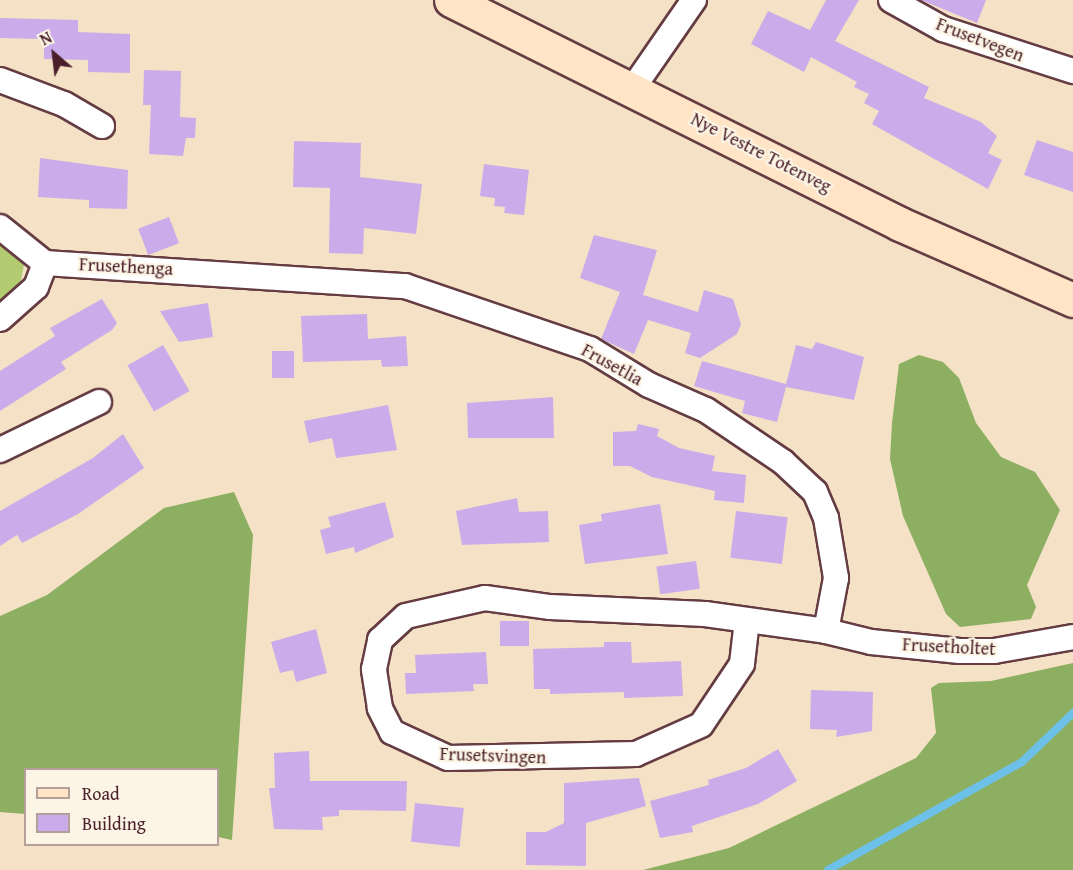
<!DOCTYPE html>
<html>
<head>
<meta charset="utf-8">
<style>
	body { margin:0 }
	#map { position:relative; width:1073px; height:870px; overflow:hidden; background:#f5e1c5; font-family:"Gentium Book Plus",serif }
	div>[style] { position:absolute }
	.green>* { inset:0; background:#b2cb70 }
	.forest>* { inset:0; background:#8daf62 }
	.stream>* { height:8px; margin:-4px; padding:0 4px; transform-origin:4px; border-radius:4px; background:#6dc1e9 }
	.building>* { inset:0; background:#cbacea; transform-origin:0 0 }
	.roads { filter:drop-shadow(2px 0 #643c42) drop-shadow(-2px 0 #643c42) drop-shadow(0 2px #643c42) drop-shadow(0 -2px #643c42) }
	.street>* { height:24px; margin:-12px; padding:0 12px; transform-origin:12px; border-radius:12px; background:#fff }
	.secondary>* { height:33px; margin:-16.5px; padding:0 16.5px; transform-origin:16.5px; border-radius:16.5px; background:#ffe4c6 }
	span { translate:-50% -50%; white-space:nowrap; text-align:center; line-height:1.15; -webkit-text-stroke:4.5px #fcf5e5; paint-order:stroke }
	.street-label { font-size:18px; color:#4a1f2b }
	.legend { position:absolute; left:24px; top:768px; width:195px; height:78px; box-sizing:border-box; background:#fcf5e5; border:2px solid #b59f9b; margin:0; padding:8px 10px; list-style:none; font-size:18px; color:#4a1f2b }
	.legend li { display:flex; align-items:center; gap:12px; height:30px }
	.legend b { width:30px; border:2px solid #b59f9b }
	.north { position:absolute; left:24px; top:24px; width:60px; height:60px; -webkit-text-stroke:4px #fcf5e5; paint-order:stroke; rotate:332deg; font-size:16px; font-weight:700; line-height:24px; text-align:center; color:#4a1f2b }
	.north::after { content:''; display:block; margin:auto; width:21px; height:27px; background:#4a1f2b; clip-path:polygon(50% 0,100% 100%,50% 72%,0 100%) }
</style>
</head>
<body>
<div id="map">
	<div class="green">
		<i style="clip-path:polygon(0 242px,24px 265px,20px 285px,0 307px)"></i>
	</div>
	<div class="forest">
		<i style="clip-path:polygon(919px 355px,943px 362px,959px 378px,976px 423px,1001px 457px,1035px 472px,1060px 510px,1027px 585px,1036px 607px,1031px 619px,960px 627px,946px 614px,903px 516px,890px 459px,892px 423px,899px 364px)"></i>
		<i style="clip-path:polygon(234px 492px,253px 535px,232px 840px,218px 837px,218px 770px,26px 770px,25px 814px,0 812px,0 616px,47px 595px,164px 508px)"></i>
		<i style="clip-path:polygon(1073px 663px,1073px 870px,643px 870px,729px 848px,916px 758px,936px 733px,931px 688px,939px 683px,991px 681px)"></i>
	</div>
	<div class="stream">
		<i style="left:828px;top:870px;width:222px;rotate:-29.1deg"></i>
		<i style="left:1022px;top:762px;width:71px;rotate:-43.9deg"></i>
	</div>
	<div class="building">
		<i style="clip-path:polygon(826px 0,859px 0,835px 41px,929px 87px,924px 98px,981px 122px,997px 136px,988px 153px,1002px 160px,988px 189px,872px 124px,879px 111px,864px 103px,869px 94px,854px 87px,857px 82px,811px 57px,804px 72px,751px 44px,768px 11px,810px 30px)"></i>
		<i style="clip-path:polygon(921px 0,986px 0,977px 23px)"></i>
		<i style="clip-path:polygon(0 18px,78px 20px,78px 32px,130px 34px,130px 73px,88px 72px,88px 60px,44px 59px,44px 39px,0 38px)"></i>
		<i style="clip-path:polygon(144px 70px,181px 71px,180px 117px,196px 118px,195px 138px,186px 138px,183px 156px,149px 154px,151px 105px,143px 105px)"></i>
		<i style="clip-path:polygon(1037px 140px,1073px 152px,1073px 192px,1024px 175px)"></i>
		<i style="clip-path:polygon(294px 141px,361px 143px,360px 177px,422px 184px,416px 234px,364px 228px,363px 254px,329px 253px,330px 188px,293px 187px)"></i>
		<i style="clip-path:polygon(40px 158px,128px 170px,127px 209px,89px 208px,89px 200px,38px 197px)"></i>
		<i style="clip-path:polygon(484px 164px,529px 170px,524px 215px,504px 213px,505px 207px,494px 206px,495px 198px,480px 196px)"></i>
		<i style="left:169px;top:217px;width:28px;height:33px;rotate:69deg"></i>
		<i style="clip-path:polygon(594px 235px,657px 250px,643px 295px,698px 312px,704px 290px,733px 299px,741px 324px,737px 334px,700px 358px,685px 353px,691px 333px,648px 320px,634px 354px,601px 339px,620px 292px,580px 278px)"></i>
		<i style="clip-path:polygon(102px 299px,117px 323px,112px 330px,61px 362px,66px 369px,0 411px,0 371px,55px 336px,50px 328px)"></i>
		<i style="clip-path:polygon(208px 303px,213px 337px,179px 342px,160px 311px)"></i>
		<i style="clip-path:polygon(367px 314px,368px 339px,406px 336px,408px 366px,382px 367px,381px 360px,303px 362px,301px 316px)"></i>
		<i style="clip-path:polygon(816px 342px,864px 357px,854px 400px,786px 387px,777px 422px,742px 413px,745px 401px,694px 386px,702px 361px,786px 384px,796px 345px,812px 349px)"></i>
		<i style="left:163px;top:345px;width:53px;height:41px;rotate:60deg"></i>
		<i style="left:272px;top:351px;width:22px;height:27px"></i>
		<i style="clip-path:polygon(553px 397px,554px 438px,468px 438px,467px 403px)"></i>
		<i style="clip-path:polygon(388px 405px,397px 450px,336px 458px,332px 438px,309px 443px,304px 421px)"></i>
		<i style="clip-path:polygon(638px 424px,659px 429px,657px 436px,679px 448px,715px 456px,712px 471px,746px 475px,744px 503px,714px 500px,715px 491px,652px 477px,630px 466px,613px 466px,613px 432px,636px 431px)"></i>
		<i style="clip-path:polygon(123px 434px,144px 468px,78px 514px,22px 543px,17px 535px,0 546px,0 511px,93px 458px)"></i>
		<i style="clip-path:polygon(517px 498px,519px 512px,548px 511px,549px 542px,462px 545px,456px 511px)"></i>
		<i style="clip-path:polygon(385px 502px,394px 537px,355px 553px,354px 547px,326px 554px,320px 530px,331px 527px,328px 517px)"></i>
		<i style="clip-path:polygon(660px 504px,668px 554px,585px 564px,579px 525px,602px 521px,601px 514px)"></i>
		<i style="left:736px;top:511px;width:52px;height:47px;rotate:7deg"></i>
		<i style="left:696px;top:561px;width:28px;height:40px;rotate:82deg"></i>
		<i style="left:500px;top:621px;width:29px;height:25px"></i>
		<i style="clip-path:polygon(316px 629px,327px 673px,296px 682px,293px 670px,280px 673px,271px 642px)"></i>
		<i style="clip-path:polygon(604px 642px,631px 642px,632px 663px,681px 661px,683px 696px,624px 698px,624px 692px,550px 694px,550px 689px,534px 689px,533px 649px,604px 647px)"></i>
		<i style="clip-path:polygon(486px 652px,488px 684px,473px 684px,474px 691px,406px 694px,405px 673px,416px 673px,415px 655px)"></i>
		<i style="clip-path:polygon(811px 690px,873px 692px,872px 731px,836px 737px,837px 730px,810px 729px)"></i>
		<i style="clip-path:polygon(778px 749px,797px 781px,758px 804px,692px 826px,693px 832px,660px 838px,650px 801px,709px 785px,708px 780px,746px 768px)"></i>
		<i style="clip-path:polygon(309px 751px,310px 781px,407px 781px,406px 811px,339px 810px,339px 816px,322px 817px,323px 830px,274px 829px,269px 788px,275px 788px,274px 753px)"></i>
		<i style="clip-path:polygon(639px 778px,646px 806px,586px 823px,586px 866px,526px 865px,526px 832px,546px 832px,564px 823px,564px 783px)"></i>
		<i style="left:415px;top:803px;width:49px;height:39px;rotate:6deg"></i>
	</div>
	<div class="roads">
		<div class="street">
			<i style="left:891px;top:0;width:60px;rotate:29.1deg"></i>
			<i style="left:943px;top:29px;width:137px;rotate:17.9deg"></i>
			<i style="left:0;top:80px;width:68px;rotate:20.6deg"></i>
			<i style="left:64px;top:104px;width:44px;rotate:30.1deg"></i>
			<i style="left:633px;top:88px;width:107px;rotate:-55.3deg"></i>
			<i style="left:0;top:227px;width:58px;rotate:38.7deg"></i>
			<i style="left:45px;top:263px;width:361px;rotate:3.7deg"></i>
			<i style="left:405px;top:286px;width:195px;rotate:18.8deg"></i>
			<i style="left:590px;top:349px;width:69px;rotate:31.4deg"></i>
			<i style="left:649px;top:385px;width:62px;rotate:23.7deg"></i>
			<i style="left:706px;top:410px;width:93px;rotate:34deg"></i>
			<i style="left:783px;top:462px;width:44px;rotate:43.2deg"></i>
			<i style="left:815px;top:492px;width:28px;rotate:67deg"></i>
			<i style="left:826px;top:518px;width:61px;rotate:80.5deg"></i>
			<i style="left:836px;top:578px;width:54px;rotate:100.7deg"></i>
			<i style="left:0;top:319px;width:48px;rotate:-41.6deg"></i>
			<i style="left:36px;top:287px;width:26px;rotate:-69deg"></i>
			<i style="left:0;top:450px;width:110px;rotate:-25.9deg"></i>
			<i style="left:747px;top:620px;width:44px;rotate:96.5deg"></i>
			<i style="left:742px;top:664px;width:73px;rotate:123.9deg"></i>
			<i style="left:701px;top:725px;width:71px;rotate:156deg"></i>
			<i style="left:636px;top:754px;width:188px;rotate:178.8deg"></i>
			<i style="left:448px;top:758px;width:62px;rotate:-155.1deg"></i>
			<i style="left:392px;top:732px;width:27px;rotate:-117deg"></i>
			<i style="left:380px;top:708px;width:39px;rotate:-99deg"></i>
			<i style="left:374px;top:669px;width:30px;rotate:-78deg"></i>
			<i style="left:380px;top:640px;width:35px;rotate:-43deg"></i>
			<i style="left:406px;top:616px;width:81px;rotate:-12.8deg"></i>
			<i style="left:485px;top:598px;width:66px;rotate:7.9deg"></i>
			<i style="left:550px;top:607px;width:155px;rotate:2.6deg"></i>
			<i style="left:705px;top:614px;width:122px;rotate:8deg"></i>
			<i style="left:826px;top:631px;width:46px;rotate:13.7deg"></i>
			<i style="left:871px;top:642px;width:89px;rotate:5.8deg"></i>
			<i style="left:960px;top:651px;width:34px"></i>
			<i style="left:994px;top:651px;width:80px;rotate:-10deg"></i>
		</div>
		<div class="secondary">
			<i style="left:451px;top:0;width:502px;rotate:26.51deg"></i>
			<i style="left:900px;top:224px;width:189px;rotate:23.7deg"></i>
		</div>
	</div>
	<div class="street-label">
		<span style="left:980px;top:40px;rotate:21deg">Frusetvegen</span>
		<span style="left:761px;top:153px;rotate:27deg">Nye Vestre Totenveg</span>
		<span style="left:126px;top:267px;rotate:3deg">Frusethenga</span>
		<span style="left:612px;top:365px;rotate:29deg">Frusetlia</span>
		<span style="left:949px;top:647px;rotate:3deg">Frusetholtet</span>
		<span style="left:493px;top:756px;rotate:2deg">Frusetsvingen</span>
	</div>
	<ul class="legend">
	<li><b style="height:8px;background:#ffe4c6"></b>Road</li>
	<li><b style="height:16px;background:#cbacea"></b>Building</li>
	</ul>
	<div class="north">N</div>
</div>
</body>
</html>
